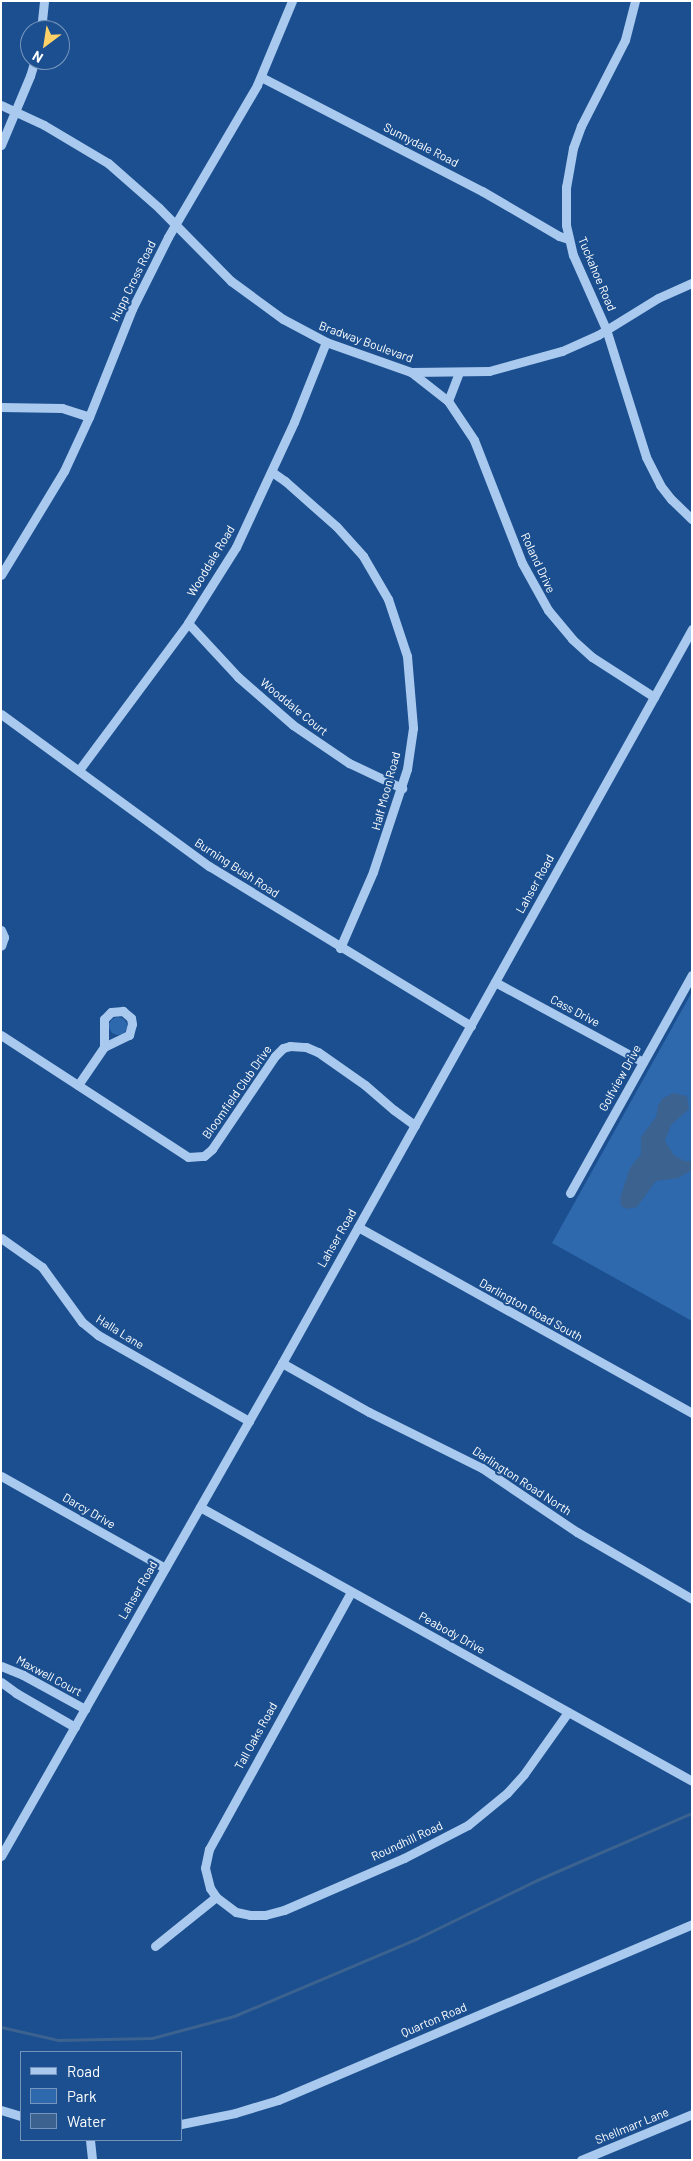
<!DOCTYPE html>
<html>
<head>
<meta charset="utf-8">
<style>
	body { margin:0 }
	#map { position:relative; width:693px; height:2161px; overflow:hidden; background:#1b4f8f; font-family:Barlow,sans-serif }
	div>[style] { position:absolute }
	.green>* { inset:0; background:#2e69ad }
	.round { border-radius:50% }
	.water>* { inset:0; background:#3c6290 }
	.stream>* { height:3px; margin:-1.5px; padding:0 1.5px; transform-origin:1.5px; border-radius:1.5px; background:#3c6290 }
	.minor>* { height:9px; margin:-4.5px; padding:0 4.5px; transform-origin:4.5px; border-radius:4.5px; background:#a9c9ee }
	span { translate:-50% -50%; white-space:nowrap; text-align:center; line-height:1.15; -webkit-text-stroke:4.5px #1b4f8f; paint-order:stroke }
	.street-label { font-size:12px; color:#fff }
	.frame { position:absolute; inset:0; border:2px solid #fff; pointer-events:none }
	.legend { position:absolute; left:20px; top:2051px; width:162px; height:90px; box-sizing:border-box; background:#1b4f8f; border:1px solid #7695bc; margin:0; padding:6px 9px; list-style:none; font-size:15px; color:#fff }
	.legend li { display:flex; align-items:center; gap:10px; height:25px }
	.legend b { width:25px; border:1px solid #7695bc }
	.north { position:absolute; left:20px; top:20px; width:50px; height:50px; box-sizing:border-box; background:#1b4f8f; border:1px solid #7695bc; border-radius:50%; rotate:211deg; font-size:14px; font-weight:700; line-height:20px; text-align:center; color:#fff }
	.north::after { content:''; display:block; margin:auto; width:18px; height:22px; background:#ffd166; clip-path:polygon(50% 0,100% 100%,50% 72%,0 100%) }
</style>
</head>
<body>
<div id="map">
	<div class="green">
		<i style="clip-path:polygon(692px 992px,692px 1321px,552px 1243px)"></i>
		<i class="round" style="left:109px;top:1017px;width:18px;height:18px"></i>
	</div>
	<div class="water">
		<i style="clip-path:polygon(673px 1093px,687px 1096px,689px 1109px,671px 1125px,665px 1141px,674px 1155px,684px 1161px,692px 1161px,692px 1170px,678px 1178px,656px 1181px,637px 1207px,627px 1209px,621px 1206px,620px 1198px,630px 1168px,641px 1154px,641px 1137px,656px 1117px,658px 1106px,662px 1099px)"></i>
	</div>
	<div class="stream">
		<i style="left:1px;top:2027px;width:58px;rotate:12.8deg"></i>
		<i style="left:58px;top:2040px;width:94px;rotate:-1.2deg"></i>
		<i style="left:152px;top:2038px;width:85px;rotate:-15deg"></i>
		<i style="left:234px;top:2016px;width:198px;rotate:-22.9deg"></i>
		<i style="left:416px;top:1939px;width:135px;rotate:-26deg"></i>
		<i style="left:537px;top:1880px;width:169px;rotate:-23.4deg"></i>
	</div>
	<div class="minor">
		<i style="left:635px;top:1px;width:40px;rotate:104.4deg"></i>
		<i style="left:625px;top:40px;width:97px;rotate:117.1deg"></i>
		<i style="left:581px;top:126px;width:23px;rotate:110deg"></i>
		<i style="left:573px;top:148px;width:40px;rotate:100deg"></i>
		<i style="left:566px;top:187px;width:38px;rotate:90deg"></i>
		<i style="left:566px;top:225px;width:31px;rotate:77deg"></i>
		<i style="left:573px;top:255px;width:81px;rotate:66deg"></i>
		<i style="left:606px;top:329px;width:134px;rotate:72.6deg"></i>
		<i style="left:646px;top:457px;width:31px;rotate:63deg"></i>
		<i style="left:660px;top:485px;width:18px;rotate:52deg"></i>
		<i style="left:671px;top:499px;width:29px;rotate:44deg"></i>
		<i style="left:41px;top:30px;width:29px;rotate:-84deg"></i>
		<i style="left:261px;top:77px;width:249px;rotate:27.3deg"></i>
		<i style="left:482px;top:191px;width:89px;rotate:30.3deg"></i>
		<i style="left:559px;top:236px;width:9px;rotate:18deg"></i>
		<i style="left:1px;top:105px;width:47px;rotate:24.9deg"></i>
		<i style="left:44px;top:125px;width:74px;rotate:30.7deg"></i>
		<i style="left:108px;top:163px;width:68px;rotate:41.4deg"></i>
		<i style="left:159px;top:208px;width:103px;rotate:45.4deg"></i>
		<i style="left:231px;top:281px;width:64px;rotate:36.2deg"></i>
		<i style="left:283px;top:319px;width:49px;rotate:28.1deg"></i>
		<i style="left:326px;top:342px;width:90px;rotate:19.4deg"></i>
		<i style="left:411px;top:372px;width:78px;rotate:-0.7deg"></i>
		<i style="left:489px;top:371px;width:76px;rotate:-15.3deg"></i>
		<i style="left:562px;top:351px;width:39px;rotate:-24deg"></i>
		<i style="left:598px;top:335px;width:70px;rotate:-31.7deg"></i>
		<i style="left:658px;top:298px;width:37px;rotate:-24deg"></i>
		<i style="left:1px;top:145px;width:75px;rotate:-67.2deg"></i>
		<i style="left:30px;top:76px;width:17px;rotate:-73deg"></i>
		<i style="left:411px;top:372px;width:47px;rotate:38.1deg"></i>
		<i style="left:448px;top:401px;width:47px;rotate:56.3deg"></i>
		<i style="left:474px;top:440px;width:132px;rotate:68.7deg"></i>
		<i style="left:522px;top:563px;width:54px;rotate:61deg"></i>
		<i style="left:548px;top:610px;width:38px;rotate:50deg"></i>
		<i style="left:572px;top:639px;width:27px;rotate:42deg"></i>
		<i style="left:592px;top:657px;width:74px;rotate:32.8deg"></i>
		<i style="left:448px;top:401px;width:30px;rotate:-69deg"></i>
		<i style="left:1px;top:407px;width:61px;rotate:0.9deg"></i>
		<i style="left:62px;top:408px;width:28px;rotate:18deg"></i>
		<i style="left:272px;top:472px;width:16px;rotate:35deg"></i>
		<i style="left:285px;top:481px;width:69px;rotate:41.5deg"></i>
		<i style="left:337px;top:527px;width:39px;rotate:48deg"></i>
		<i style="left:363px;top:556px;width:50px;rotate:59.8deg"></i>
		<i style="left:388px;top:599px;width:60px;rotate:71.6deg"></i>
		<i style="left:407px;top:656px;width:72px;rotate:85.2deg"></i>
		<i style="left:413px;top:728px;width:41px;rotate:98.3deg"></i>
		<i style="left:407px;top:769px;width:108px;rotate:108.3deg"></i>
		<i style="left:373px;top:872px;width:83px;rotate:113.5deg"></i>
		<i style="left:1px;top:575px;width:122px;rotate:-58.8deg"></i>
		<i style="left:64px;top:471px;width:60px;rotate:-65.2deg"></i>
		<i style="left:89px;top:417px;width:116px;rotate:-68.3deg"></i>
		<i style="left:132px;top:309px;width:80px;rotate:-63.4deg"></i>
		<i style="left:168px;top:237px;width:176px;rotate:-59.6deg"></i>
		<i style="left:257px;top:85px;width:91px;rotate:-67.4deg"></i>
		<i style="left:188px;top:623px;width:74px;rotate:47.2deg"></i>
		<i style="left:238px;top:677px;width:73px;rotate:41.1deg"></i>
		<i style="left:293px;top:725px;width:68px;rotate:34.2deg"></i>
		<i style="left:349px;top:763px;width:59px;rotate:25.3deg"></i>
		<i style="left:1px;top:714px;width:258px;rotate:36.2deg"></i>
		<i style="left:209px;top:866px;width:307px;rotate:31.4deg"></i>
		<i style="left:79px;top:770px;width:183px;rotate:-53.4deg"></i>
		<i style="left:188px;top:623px;width:90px;rotate:-57.7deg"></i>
		<i style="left:236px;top:547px;width:138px;rotate:-65.1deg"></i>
		<i style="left:294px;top:422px;width:86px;rotate:-68.2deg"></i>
		<i style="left:1px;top:930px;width:8px;rotate:67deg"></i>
		<i style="left:4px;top:937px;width:9px;rotate:108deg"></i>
		<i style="left:495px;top:982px;width:168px;rotate:28.4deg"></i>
		<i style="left:1px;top:1035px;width:223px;rotate:33.1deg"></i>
		<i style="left:188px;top:1157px;width:16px;rotate:-4deg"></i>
		<i style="left:204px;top:1156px;width:11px;rotate:-41deg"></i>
		<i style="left:212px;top:1149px;width:112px;rotate:-55.9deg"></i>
		<i style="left:275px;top:1056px;width:11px;rotate:-45deg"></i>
		<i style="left:283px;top:1048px;width:7px;rotate:-16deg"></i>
		<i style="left:290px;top:1046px;width:16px;rotate:4deg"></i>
		<i style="left:306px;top:1047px;width:13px;rotate:23deg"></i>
		<i style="left:318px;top:1052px;width:57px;rotate:35.1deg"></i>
		<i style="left:365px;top:1085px;width:38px;rotate:41deg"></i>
		<i style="left:394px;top:1110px;width:26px;rotate:36deg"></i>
		<i style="left:78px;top:1085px;width:46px;rotate:-55.6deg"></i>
		<i style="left:104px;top:1047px;width:28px;rotate:-26deg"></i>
		<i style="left:129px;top:1035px;width:11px;rotate:-75deg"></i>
		<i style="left:132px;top:1024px;width:6px;rotate:-99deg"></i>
		<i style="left:131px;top:1018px;width:11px;rotate:-139deg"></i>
		<i style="left:123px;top:1011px;width:12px;rotate:175deg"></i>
		<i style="left:111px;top:1012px;width:10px;rotate:135deg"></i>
		<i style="left:104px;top:1019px;width:28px;rotate:90deg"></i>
		<i style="left:570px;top:1193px;width:250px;rotate:-60.8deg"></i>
		<i style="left:358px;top:1227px;width:382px;rotate:29.1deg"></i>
		<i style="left:1px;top:1238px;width:50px;rotate:35.3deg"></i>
		<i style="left:42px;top:1267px;width:68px;rotate:54deg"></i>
		<i style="left:82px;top:1322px;width:21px;rotate:39deg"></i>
		<i style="left:98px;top:1335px;width:174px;rotate:29.7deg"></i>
		<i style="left:282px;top:1363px;width:100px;rotate:29.4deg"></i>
		<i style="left:369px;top:1412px;width:126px;rotate:26.4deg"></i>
		<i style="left:482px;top:1468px;width:115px;rotate:34deg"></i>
		<i style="left:577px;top:1532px;width:133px;rotate:30.2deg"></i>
		<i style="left:1px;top:1476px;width:188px;rotate:29.3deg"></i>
		<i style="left:200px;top:1507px;width:563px;rotate:29.11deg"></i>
		<i style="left:351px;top:1592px;width:294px;rotate:118.9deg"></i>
		<i style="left:209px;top:1849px;width:19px;rotate:102deg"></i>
		<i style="left:205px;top:1868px;width:21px;rotate:76deg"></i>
		<i style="left:210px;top:1888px;width:11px;rotate:56deg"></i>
		<i style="left:216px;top:1897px;width:25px;rotate:37deg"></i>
		<i style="left:236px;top:1912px;width:14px;rotate:12deg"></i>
		<i style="left:250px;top:1915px;width:15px"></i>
		<i style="left:265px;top:1915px;width:20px;rotate:-15deg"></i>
		<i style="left:284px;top:1910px;width:131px;rotate:-23.4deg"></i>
		<i style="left:404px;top:1858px;width:72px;rotate:-27.3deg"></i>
		<i style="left:468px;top:1825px;width:50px;rotate:-39.4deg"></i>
		<i style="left:507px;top:1793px;width:25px;rotate:-48deg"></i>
		<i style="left:524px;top:1774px;width:76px;rotate:-54.6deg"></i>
		<i style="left:1px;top:1666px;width:24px;rotate:22deg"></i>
		<i style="left:23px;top:1675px;width:71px;rotate:28.7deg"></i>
		<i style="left:1px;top:1682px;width:19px;rotate:36deg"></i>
		<i style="left:16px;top:1693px;width:68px;rotate:30deg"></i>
		<i style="left:1px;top:1856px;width:567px;rotate:-60.32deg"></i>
		<i style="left:282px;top:1363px;width:841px;rotate:-60.81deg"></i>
		<i style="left:155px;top:1946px;width:78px;rotate:-38.8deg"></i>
		<i style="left:1px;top:2110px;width:21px;rotate:17deg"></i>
		<i style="left:181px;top:2124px;width:55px;rotate:-11.5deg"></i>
		<i style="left:235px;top:2113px;width:45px;rotate:-16.8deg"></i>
		<i style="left:278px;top:2100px;width:450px;rotate:-23deg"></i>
		<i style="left:90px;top:2140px;width:20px;rotate:84deg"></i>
		<i style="left:581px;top:2160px;width:120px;rotate:-22.5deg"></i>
	</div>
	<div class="street-label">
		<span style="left:421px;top:145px;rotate:27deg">Sunnydale Road</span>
		<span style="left:597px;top:274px;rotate:67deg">Tuckahoe Road</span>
		<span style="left:133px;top:281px;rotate:-64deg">Hupp Cross Road</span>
		<span style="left:366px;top:342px;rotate:20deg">Bradway Boulevard</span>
		<span style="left:211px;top:561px;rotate:-59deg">Wooddale Road</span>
		<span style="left:538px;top:563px;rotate:65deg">Roland Drive</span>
		<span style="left:294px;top:707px;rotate:39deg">Wooddale Court</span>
		<span style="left:386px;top:791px;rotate:-75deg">Half Moon Road</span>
		<span style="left:237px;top:868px;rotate:33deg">Burning Bush Road</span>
		<span style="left:535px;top:884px;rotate:-61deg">Lahser Road</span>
		<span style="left:575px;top:1011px;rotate:28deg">Cass Drive</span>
		<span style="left:620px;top:1078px;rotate:-61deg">Golfview Drive</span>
		<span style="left:237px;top:1092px;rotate:-55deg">Bloomfield Club Drive</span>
		<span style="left:337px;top:1238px;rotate:-60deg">Lahser Road</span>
		<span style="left:531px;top:1310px;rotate:29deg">Darlington Road South</span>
		<span style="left:120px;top:1332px;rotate:32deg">Halla Lane</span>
		<span style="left:522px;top:1481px;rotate:33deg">Darlington Road North</span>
		<span style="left:89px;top:1511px;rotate:30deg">Darcy Drive</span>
		<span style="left:138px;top:1590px;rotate:-60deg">Lahser Road</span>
		<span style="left:452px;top:1633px;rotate:29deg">Peabody Drive</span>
		<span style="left:49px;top:1676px;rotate:28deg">Maxwell Court</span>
		<span style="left:256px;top:1736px;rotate:-61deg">Tall Oaks Road</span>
		<span style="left:407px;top:1841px;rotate:-25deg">Roundhill Road</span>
		<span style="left:434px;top:2020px;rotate:-23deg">Quarton Road</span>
		<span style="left:632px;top:2126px;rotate:-22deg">Shellmarr Lane</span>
	</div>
	<div class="frame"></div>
	<ul class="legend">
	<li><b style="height:6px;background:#a9c9ee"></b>Road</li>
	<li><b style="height:14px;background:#2e69ad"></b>Park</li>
	<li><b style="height:14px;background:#3c6290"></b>Water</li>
	</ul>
	<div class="north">N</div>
</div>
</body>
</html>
